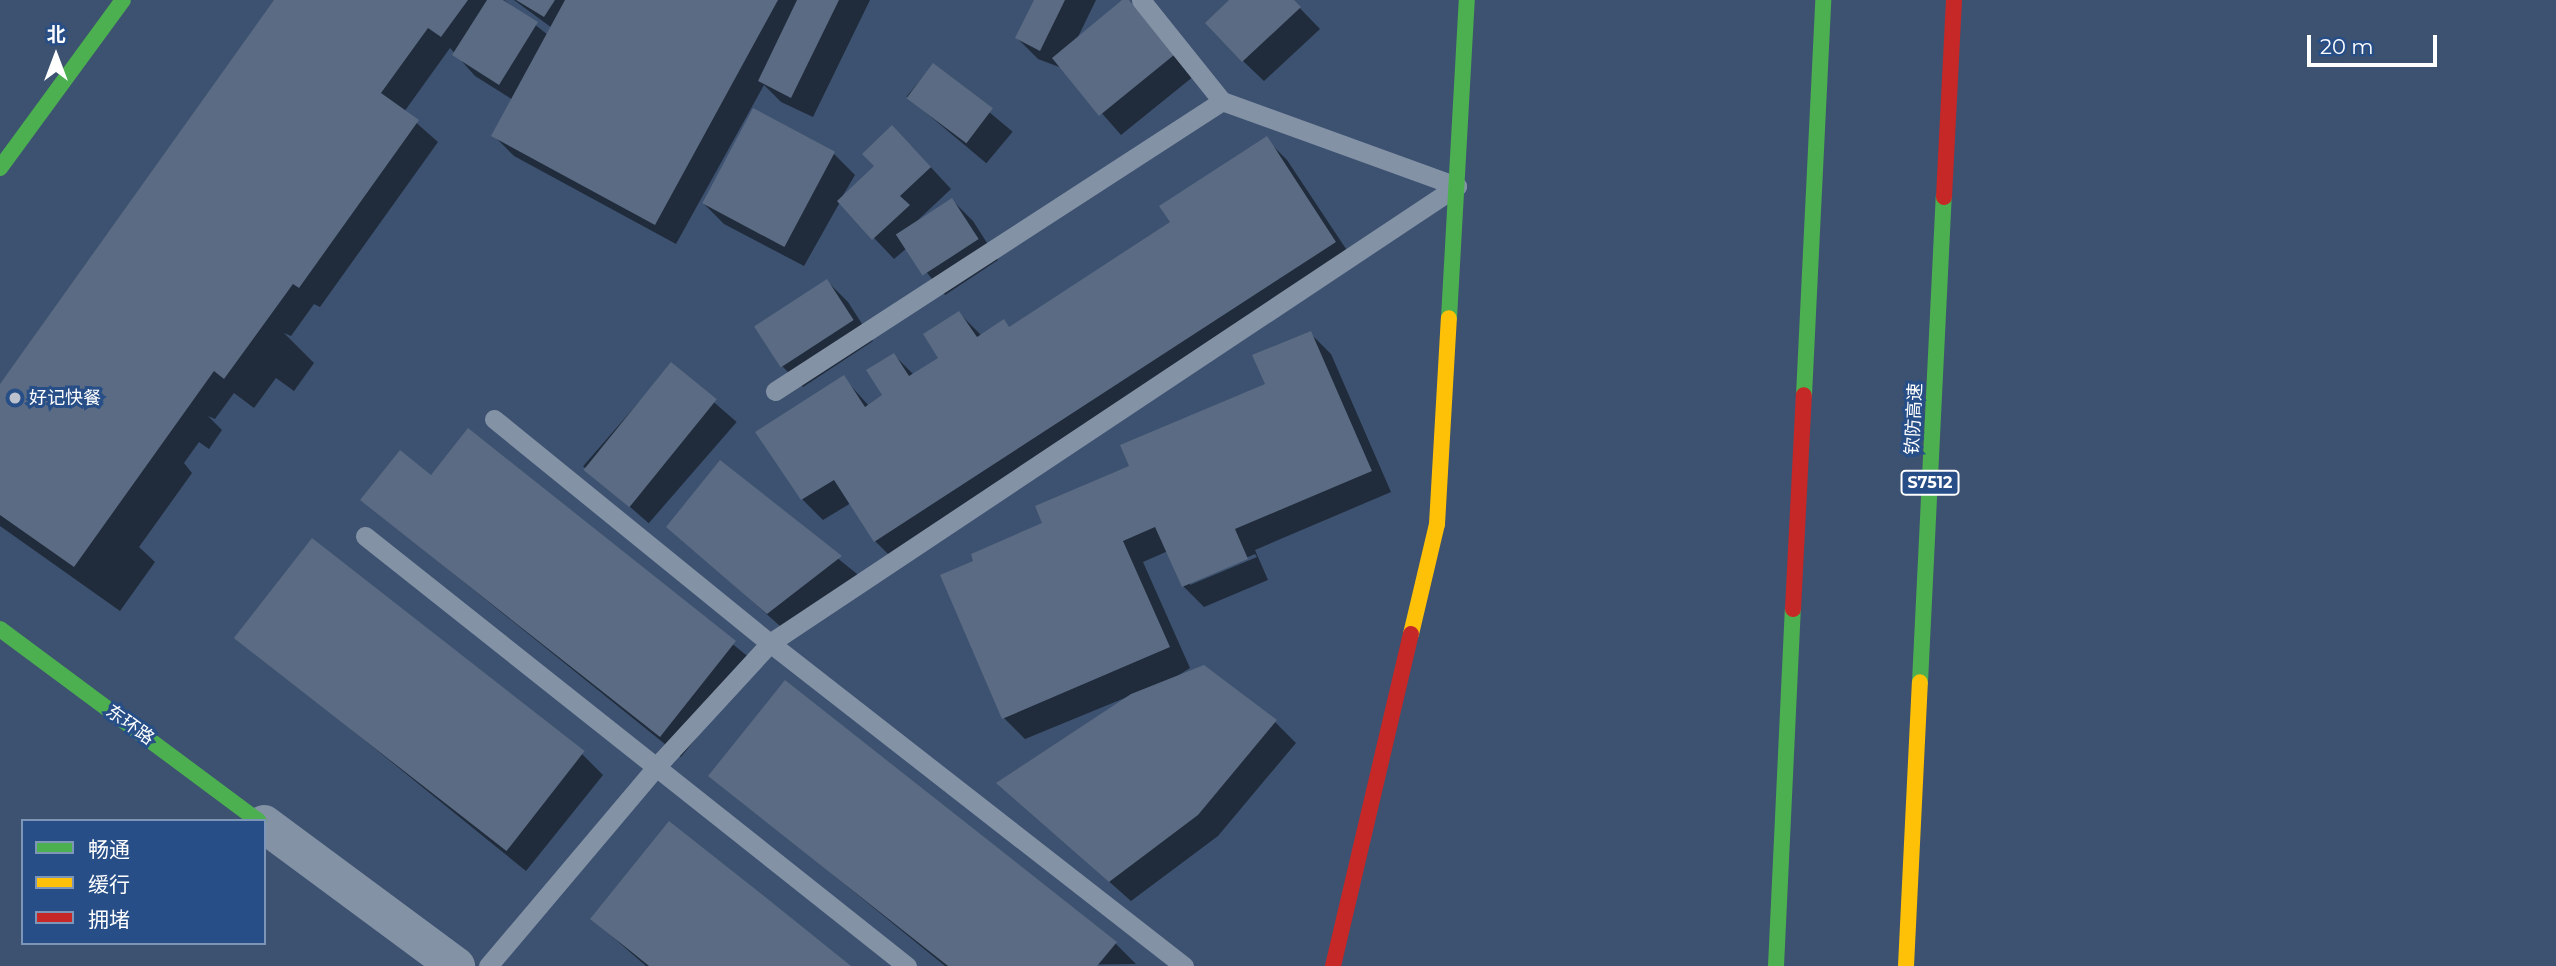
<!DOCTYPE html>
<html>
<head>
<meta charset="utf-8">
<style>
	body { margin:0 }
	#map { position:relative; width:2556px; height:966px; overflow:hidden; background:#3d5270; font-family:Montserrat,"Noto Sans SC",sans-serif }
	div>[style] { position:absolute }
	.shadow>* { inset:0; background:#0007; transform-origin:0 0 }
	.building>* { inset:0; background:#5a6b83; transform-origin:0 0 }
	.lane>* { height:19px; margin:-9.5px; padding:0 9.5px; transform-origin:9.5px; border-radius:9.5px; background:#8492a6 }
	.street>* { height:38px; margin:-19px; padding:0 19px; transform-origin:19px; border-radius:19px; background:#8492a6 }
	.fast>* { height:16px; margin:-8px; padding:0 8px; transform-origin:8px; border-radius:8px; background:#4caf50 }
	.slow>* { height:16px; margin:-8px; padding:0 8px; transform-origin:8px; border-radius:8px; background:#ffc107 }
	.jam>* { height:16px; margin:-8px; padding:0 8px; transform-origin:8px; border-radius:8px; background:#c62828 }
	.dots>* { width:19px; height:19px; translate:-50% -50%; box-sizing:border-box; border:4px solid #274e86; border-radius:50% }
	span { translate:-50% -50%; white-space:nowrap; text-align:center; line-height:1.15; -webkit-text-stroke:6px #274e86; paint-order:stroke }
	.shield-label span { padding:2px 5px; background:#274e86; border:2px solid; border-radius:5px; -webkit-text-stroke-width:0 }
	.shield-label { font-size:16px; color:#fff; font-weight:700 }
	.poi-label { font-size:18px; color:#fff }
	.left { translate:0 -50%; text-align:left }
	.street-label { font-size:18px; color:#fff }
	.legend { position:absolute; left:21px; top:819px; width:245px; height:126px; box-sizing:border-box; background:#274e86; border:2px solid #7d95b6; margin:0; padding:9px 12px; list-style:none; font-size:21px; color:#fff }
	.legend li { display:flex; align-items:center; gap:14px; height:35px }
	.legend b { width:35px; border:2px solid #7d95b6 }
	.north { position:absolute; left:21px; top:21px; width:70px; height:70px; -webkit-text-stroke:5px #274e86; paint-order:stroke; rotate:0deg; font-size:19px; font-weight:700; line-height:28px; text-align:center; color:#fff }
	.north::after { content:''; display:block; margin:auto; width:24px; height:32px; background:#fff; clip-path:polygon(50% 0,100% 100%,50% 72%,0 100%) }
	.scale { position:absolute; left:2307px; top:35px; width:130px; height:32px; box-sizing:border-box; border:4px solid #fff; border-top:0; padding-left:9px; font-size:21px; line-height:24px; white-space:nowrap; color:#fff; -webkit-text-stroke:5px #274e86; paint-order:stroke }
</style>
</head>
<body>
<div id="map">
	<div class="shadow">
		<i style="clip-path:polygon(277px 0,504px 0,548px 35px,552px 28px,514px 0,870px 0,813px 117px,781px 102px,764px 85px,676px 244px,514px 156px,493px 135px,513px 100px,475px 76px,450px 48px,404px 112px,438px 142px,320px 307px,314px 304px,291px 336px,284px 333px,314px 363px,294px 391px,276px 378px,254px 408px,234px 393px,215px 419px,208px 416px,222px 430px,209px 449px,199px 442px,184px 463px,192px 473px,139px 547px,155px 562px,120px 611px,0 526px,0 387px)"></i>
		<i style="clip-path:polygon(1036px 0,1096px 0,1077px 39px,1127px 0,1194px 76px,1121px 135px,1062px 68px,1038px 59px,1017px 38px)"></i>
		<i style="clip-path:polygon(1232px 0,1292px 0,1320px 29px,1264px 81px,1243px 61px)"></i>
		<i style="left:933px;top:65px;width:104px;height:41px;rotate:40deg"></i>
		<i style="clip-path:polygon(1266px 139px,1287px 160px,1356px 264px,896px 562px,875px 541px,851px 503px,823px 520px,802px 499px,843px 377px,869px 406px,885px 396px,894px 355px,914px 375px,940px 358px,959px 313px,982px 336px,1010px 328px,1173px 223px)"></i>
		<i style="clip-path:polygon(913px 148px,951px 189px,918px 220px,952px 200px,973px 221px,998px 260px,945px 295px,907px 248px,894px 259px,840px 202px,804px 266px,724px 224px,703px 203px,834px 154px,855px 175px,842px 197px)"></i>
		<i style="clip-path:polygon(827px 281px,848px 302px,873px 341px,803px 387px,782px 366px)"></i>
		<i style="clip-path:polygon(evenodd,1310px 333px,1331px 354px,1391px 492px,1255px 550px,1268px 580px,1204px 607px,1183px 586px,1168px 551px,1143px 562px,1190px 668px,1171px 680px,1275px 722px,1296px 743px,1218px 836px,1131px 901px,999px 784px,1132px 695px,1025px 739px,1004px 718px,976px 562px,1045px 524px,1267px 385px,1310px 333px,1255px 554px,1257px 557px,1190px 585px,1190px 582px,1255px 554px)"></i>
		<i style="left:671px;top:365px;width:87px;height:134px;rotate:41deg"></i>
		<i style="clip-path:polygon(468px 430px,756px 663px,681px 757px,362px 500px,431px 477px)"></i>
		<i style="clip-path:polygon(720px 463px,862px 578px,789px 634px,669px 527px)"></i>
		<i style="clip-path:polygon(236px 636px,582px 754px,603px 775px,526px 871px)"></i>
		<i style="clip-path:polygon(711px 775px,1115px 943px,1136px 964px,945px 966px)"></i>
		<i style="clip-path:polygon(592px 919px,849px 966px,646px 966px)"></i>
	</div>
	<div class="building">
		<i style="clip-path:polygon(274px 0,468px 0,441px 37px,428px 28px,381px 93px,419px 120px,299px 288px,293px 284px,224px 379px,214px 371px,74px 567px,0 515px,0 384px)"></i>
		<i style="clip-path:polygon(487px 0,503px 0,538px 22px,499px 85px,452px 55px)"></i>
		<i style="clip-path:polygon(516px 0,555px 0,544px 17px)"></i>
		<i style="clip-path:polygon(565px 0,778px 0,655px 225px,491px 136px)"></i>
		<i style="clip-path:polygon(797px 0,839px 0,791px 98px,758px 81px)"></i>
		<i style="clip-path:polygon(1034px 0,1065px 0,1040px 51px,1015px 38px)"></i>
		<i style="clip-path:polygon(1122px 0,1129px 0,1174px 55px,1099px 116px,1052px 58px)"></i>
		<i style="clip-path:polygon(1229px 0,1294px 0,1301px 7px,1242px 62px,1205px 23px)"></i>
		<i style="left:933px;top:63px;width:75px;height:44px;rotate:37deg"></i>
		<i style="left:753px;top:108px;width:93px;height:108px;rotate:28deg"></i>
		<i style="clip-path:polygon(892px 125px,931px 167px,900px 196px,910px 205px,872px 240px,837px 201px,874px 166px,862px 154px)"></i>
		<i style="clip-path:polygon(1267px 136px,1336px 242px,874px 542px,834px 480px,801px 500px,755px 432px,844px 375px,865px 407px,882px 395px,866px 370px,894px 353px,909px 376px,938px 358px,923px 334px,959px 311px,977px 337px,1004px 319px,1009px 327px,1170px 222px,1159px 206px)"></i>
		<i style="left:952px;top:198px;width:49px;height:67px;rotate:57deg"></i>
		<i style="left:827px;top:279px;width:49px;height:87px;rotate:57deg"></i>
		<i style="clip-path:polygon(1311px 331px,1372px 471px,1235px 529px,1248px 559px,1182px 587px,1155px 527px,1123px 541px,1170px 647px,1002px 719px,940px 575px,973px 561px,971px 554px,1042px 523px,1035px 506px,1129px 466px,1120px 445px,1265px 384px,1252px 355px)"></i>
		<i style="left:671px;top:362px;width:59px;height:139px;rotate:39deg"></i>
		<i style="clip-path:polygon(468px 428px,736px 641px,660px 737px,360px 500px,400px 450px,431px 475px)"></i>
		<i style="clip-path:polygon(720px 460px,842px 556px,767px 614px,666px 527px)"></i>
		<i style="left:312px;top:538px;width:346px;height:127px;rotate:38deg"></i>
		<i style="clip-path:polygon(1204px 665px,1277px 720px,1198px 815px,1109px 882px,996px 783px,1131px 694px)"></i>
		<i style="clip-path:polygon(785px 680px,1117px 942px,1097px 966px,948px 966px,708px 776px)"></i>
		<i style="clip-path:polygon(669px 821px,764px 896px,851px 966px,649px 966px,633px 953px,590px 919px)"></i>
	</div>
	<div class="lane">
		<i style="left:1141px;top:0;width:129px;rotate:51.3deg"></i>
		<i style="left:1222px;top:101px;width:250px;rotate:19.9deg"></i>
		<i style="left:775px;top:391px;width:533px;rotate:-32.97deg"></i>
		<i style="left:494px;top:419px;width:355px;rotate:39.1deg"></i>
		<i style="left:770px;top:643px;width:525px;rotate:37.96deg"></i>
		<i style="left:365px;top:536px;width:692px;rotate:38.43deg"></i>
		<i style="left:488px;top:966px;width:260px;rotate:-49.8deg"></i>
		<i style="left:656px;top:767px;width:168px;rotate:-47.4deg"></i>
		<i style="left:770px;top:643px;width:825px;rotate:-33.63deg"></i>
	</div>
	<div class="street">
		<i style="left:264px;top:824px;width:239px;rotate:36.5deg"></i>
	</div>
	<div class="fast">
		<i style="left:0;top:168px;width:208px;rotate:-53.8deg"></i>
		<i style="left:1449px;top:318px;width:319px;rotate:-86.8deg"></i>
		<i style="left:1804px;top:395px;width:395px;rotate:-87.2deg"></i>
		<i style="left:0;top:629px;width:322px;rotate:36.6deg"></i>
		<i style="left:1920px;top:682px;width:486px;rotate:-87.2deg"></i>
		<i style="left:1776px;top:966px;width:357px;rotate:-87.3deg"></i>
	</div>
	<div class="slow">
		<i style="left:1411px;top:634px;width:113px;rotate:-76.7deg"></i>
		<i style="left:1437px;top:524px;width:206px;rotate:-86.7deg"></i>
		<i style="left:1906px;top:966px;width:284px;rotate:-87.2deg"></i>
	</div>
	<div class="jam">
		<i style="left:1944px;top:197px;width:197px;rotate:-87.1deg"></i>
		<i style="left:1793px;top:609px;width:214px;rotate:-87.1deg"></i>
		<i style="left:1333px;top:966px;width:341px;rotate:-76.8deg"></i>
	</div>
	<div class="dots">
		<i style="left:15px;top:398px;background:#bbc2cd"></i>
	</div>
	<div class="shield-label">
		<span style="left:1930px;top:483px">S7512</span>
	</div>
	<div class="poi-label">
		<span class="left" style="left:29px;top:398px">好记快餐</span>
	</div>
	<div class="street-label">
		<span style="left:1914px;top:419px;rotate:-87deg">钦防高速</span>
		<span style="left:130px;top:725px;rotate:36deg">东环路</span>
	</div>
	<ul class="legend">
	<li><b style="height:9px;background:#4caf50"></b>畅通</li>
	<li><b style="height:9px;background:#ffc107"></b>缓行</li>
	<li><b style="height:9px;background:#c62828"></b>拥堵</li>
	</ul>
	<div class="north">北</div>
	<div class="scale">20 m</div>
</div>
</body>
</html>
